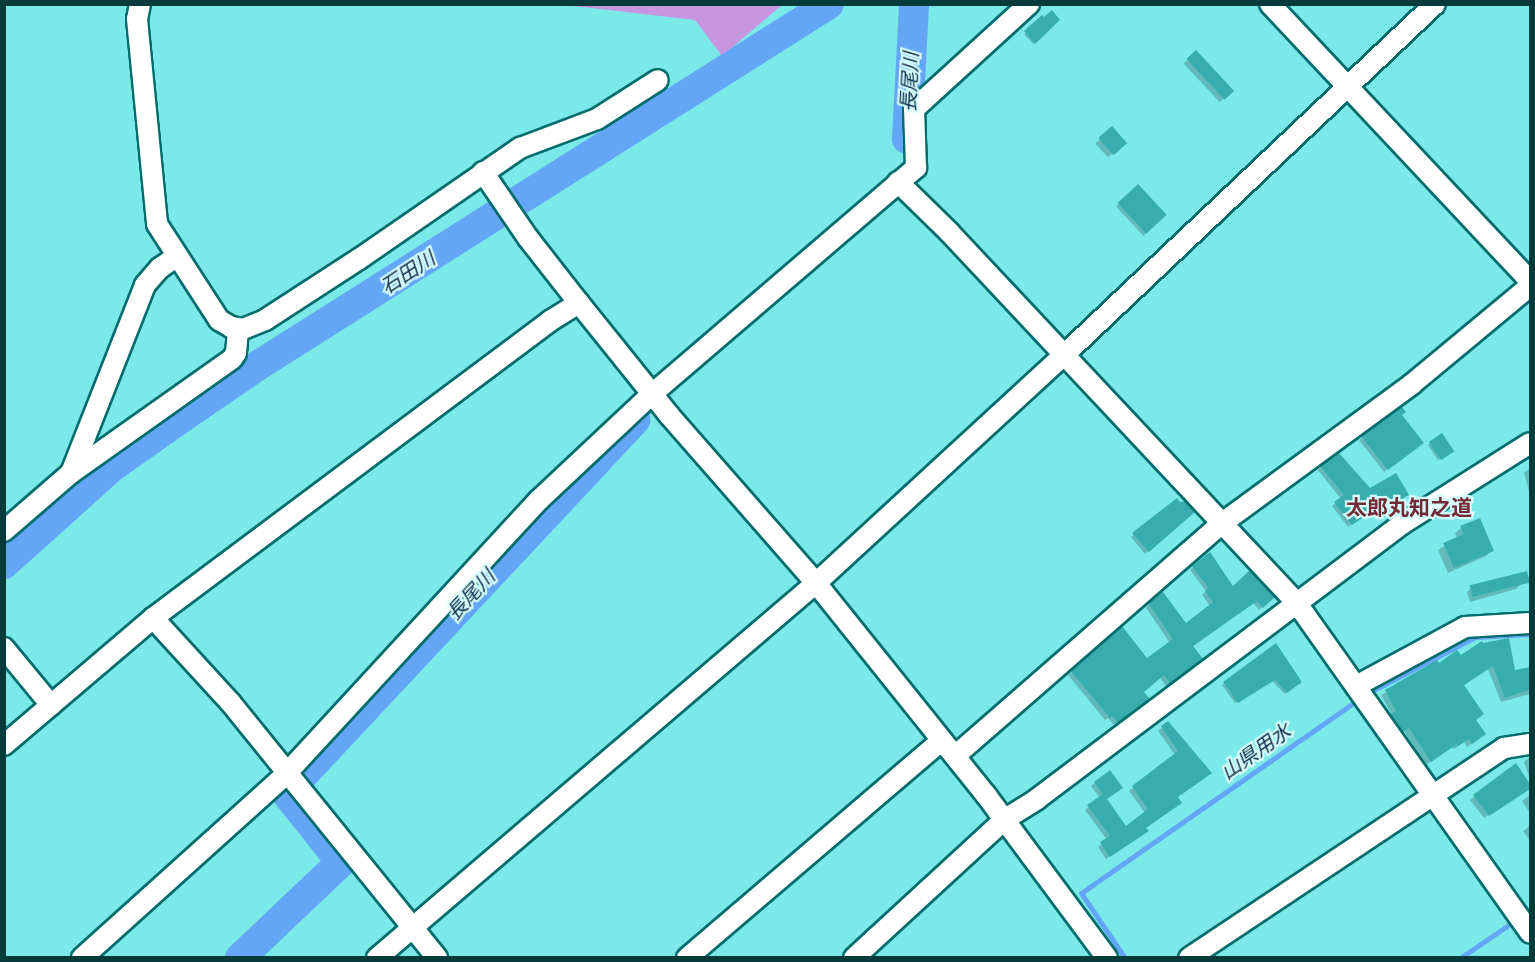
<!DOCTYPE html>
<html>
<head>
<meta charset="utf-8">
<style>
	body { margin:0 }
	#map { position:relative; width:1535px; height:962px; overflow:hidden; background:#7ae9e8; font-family:"Source Serif 4","Noto Sans JP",serif }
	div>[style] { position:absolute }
	.green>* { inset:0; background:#c895e1 }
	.shadow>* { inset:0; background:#0003; transform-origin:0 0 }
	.stream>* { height:5px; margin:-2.5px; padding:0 2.5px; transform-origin:2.5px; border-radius:2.5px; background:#64a6f6 }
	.river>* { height:30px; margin:-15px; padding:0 15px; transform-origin:15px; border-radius:15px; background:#64a6f6 }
	.building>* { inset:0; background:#37aead; transform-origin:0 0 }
	.roads { filter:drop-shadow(2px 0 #026c6c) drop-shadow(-2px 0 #026c6c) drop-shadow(0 2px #026c6c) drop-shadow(0 -2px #026c6c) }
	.street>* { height:20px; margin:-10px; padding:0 10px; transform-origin:10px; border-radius:10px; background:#fff }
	span { translate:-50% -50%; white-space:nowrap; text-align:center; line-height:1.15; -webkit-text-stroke:4.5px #d6fefd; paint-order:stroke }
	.water-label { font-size:20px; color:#102b4a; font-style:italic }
	.quarter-label { font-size:21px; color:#722b35; font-weight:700 }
	.frame { position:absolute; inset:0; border:6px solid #073b3b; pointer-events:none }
</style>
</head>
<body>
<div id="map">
	<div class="green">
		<i style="clip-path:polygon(565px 5px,782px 5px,722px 56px,695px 20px)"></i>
	</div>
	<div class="shadow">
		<i style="clip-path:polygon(1042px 17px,1058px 21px,1033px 44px,1024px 34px)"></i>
		<i style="left:1196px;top:52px;width:53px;height:17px;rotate:47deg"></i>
		<i style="left:1112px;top:128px;width:19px;height:23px;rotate:47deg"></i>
		<i style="left:1138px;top:186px;width:40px;height:30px;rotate:47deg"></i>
		<i style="clip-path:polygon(1401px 409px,1400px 415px,1419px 445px,1384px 472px,1359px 440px)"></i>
		<i style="clip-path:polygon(1442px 435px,1451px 452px,1438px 460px,1428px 445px)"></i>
		<i style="clip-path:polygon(1321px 467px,1370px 490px,1403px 498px,1393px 504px,1390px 499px,1348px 527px,1332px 506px,1341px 499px,1318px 470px)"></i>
		<i style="clip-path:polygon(1530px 468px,1530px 495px,1524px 473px)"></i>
		<i style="clip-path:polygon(1180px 504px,1193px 512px,1145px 554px,1131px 537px)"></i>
		<i style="clip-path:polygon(1461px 528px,1492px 550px,1486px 556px,1448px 573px,1438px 550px,1457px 538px,1455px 533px)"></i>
		<i style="clip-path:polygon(1193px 567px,1233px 588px,1273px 597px,1259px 610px,1253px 603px,1192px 647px,1198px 662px,1166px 686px,1160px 678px,1142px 692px,1145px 702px,1114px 725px,1108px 718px,1105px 720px,1068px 675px,1122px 629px,1147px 660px,1170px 643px,1146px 608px,1149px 604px,1185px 625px,1210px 606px,1202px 595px,1206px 591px,1190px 570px)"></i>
		<i style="clip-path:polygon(1520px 585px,1516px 589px,1470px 602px,1467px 592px,1471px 588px)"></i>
		<i style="clip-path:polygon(1482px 643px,1514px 672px,1530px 669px,1530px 694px,1501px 702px,1488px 669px,1463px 686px,1480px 738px,1467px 747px,1464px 742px,1454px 749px,1452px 747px,1426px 765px,1404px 731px,1398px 735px,1387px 720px,1392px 715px,1381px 695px,1438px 665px,1460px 657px)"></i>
		<i style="clip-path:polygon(1275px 645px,1298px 684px,1285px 694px,1272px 681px,1235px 703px,1222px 685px)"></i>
		<i style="clip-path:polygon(1168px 723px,1210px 773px,1177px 797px,1145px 828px,1143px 834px,1106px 859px,1098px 847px,1107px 840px,1085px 810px,1100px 798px,1091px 786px,1110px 772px,1105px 800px,1126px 828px,1145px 813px,1129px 791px,1175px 755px,1158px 731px)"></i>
		<i style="clip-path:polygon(1530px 757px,1530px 779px,1524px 762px)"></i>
		<i style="clip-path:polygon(1516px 765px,1530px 787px,1484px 818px,1470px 800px)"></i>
		<i style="clip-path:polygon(1530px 795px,1530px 813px,1522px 801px)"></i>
		<i style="clip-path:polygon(1530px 826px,1530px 841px,1523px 831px)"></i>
	</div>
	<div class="stream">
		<i style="left:1366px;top:694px;width:123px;rotate:-27.6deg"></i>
		<i style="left:1475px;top:637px;width:55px;rotate:-3.1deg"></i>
		<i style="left:1529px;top:913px;width:1px"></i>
		<i style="left:1125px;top:958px;width:78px;rotate:-124.1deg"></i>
		<i style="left:1081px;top:893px;width:339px;rotate:-34.9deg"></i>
		<i style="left:1460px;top:958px;width:64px;rotate:-34.2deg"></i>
	</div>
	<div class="river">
		<i style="left:907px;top:139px;width:135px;rotate:-87deg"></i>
		<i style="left:4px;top:564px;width:145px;rotate:-41.9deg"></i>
		<i style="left:112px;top:467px;width:99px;rotate:-35.1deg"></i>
		<i style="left:193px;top:410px;width:83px;rotate:-34.3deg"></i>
		<i style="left:262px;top:363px;width:671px;rotate:-32.34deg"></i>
		<i style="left:304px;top:774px;width:485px;rotate:-46.9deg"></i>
		<i style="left:240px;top:958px;width:139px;rotate:-43.5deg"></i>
		<i style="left:341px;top:862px;width:88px;rotate:-128.6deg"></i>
	</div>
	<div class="building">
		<i style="clip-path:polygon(1052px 10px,1060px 20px,1035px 44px,1024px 31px,1042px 15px,1044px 17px)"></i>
		<i style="left:1196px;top:50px;width:56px;height:13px;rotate:47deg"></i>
		<i style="left:1112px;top:126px;width:23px;height:18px;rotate:49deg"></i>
		<i style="left:1138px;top:184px;width:42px;height:28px;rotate:47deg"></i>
		<i style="clip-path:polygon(1402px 407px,1406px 412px,1402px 415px,1424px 443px,1388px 470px,1361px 436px)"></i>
		<i style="left:1442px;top:433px;width:22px;height:16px;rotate:56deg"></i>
		<i style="clip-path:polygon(1339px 453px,1370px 488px,1396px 473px,1409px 495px,1396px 502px,1394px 497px,1352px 525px,1334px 502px,1344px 495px,1320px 466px)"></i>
		<i style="clip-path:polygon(1177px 498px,1180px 502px,1185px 501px,1195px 512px,1149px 552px,1132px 533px)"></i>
		<i style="clip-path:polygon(1480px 518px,1494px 551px,1454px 568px,1443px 543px,1464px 534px,1460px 526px)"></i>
		<i style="clip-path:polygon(1210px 552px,1233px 586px,1250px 570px,1275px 597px,1263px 608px,1257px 601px,1193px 646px,1203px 659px,1170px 684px,1164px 675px,1144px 692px,1150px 699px,1118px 723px,1112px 716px,1110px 718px,1071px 671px,1122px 626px,1147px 658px,1173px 639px,1148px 603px,1163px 592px,1186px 623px,1213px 602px,1205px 591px,1209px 588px,1192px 566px)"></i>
		<i style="left:1527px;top:571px;width:12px;height:59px;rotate:76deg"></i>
		<i style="clip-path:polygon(1509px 638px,1515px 670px,1530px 667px,1530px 689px,1505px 698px,1493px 666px,1464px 685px,1484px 714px,1476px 720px,1486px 734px,1472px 744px,1469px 739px,1458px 746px,1457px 744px,1431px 762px,1409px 728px,1403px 732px,1391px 714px,1396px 711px,1385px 690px,1437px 660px,1439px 663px,1457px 650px,1461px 655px,1482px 641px,1483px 643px)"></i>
		<i style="clip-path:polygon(1276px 643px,1302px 682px,1287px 693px,1275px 680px,1238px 703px,1223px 682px)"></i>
		<i style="clip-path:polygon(1168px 721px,1212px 773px,1178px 797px,1182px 803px,1146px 828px,1149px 831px,1110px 857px,1100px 842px,1110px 836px,1087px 805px,1103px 794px,1094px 782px,1110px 770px,1123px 788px,1107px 799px,1126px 826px,1148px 809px,1132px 786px,1178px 751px,1161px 726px)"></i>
		<i style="clip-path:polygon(1516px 763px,1530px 784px,1530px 789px,1489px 816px,1473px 795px)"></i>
	</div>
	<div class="roads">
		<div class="street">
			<i style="left:140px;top:4px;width:15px;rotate:101deg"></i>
			<i style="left:137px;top:19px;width:206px;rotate:84.4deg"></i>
			<i style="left:157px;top:224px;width:114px;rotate:57.1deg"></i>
			<i style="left:219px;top:320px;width:14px;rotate:30deg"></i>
			<i style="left:231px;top:327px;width:12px;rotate:9deg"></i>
			<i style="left:243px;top:329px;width:24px;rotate:-22deg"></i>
			<i style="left:265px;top:320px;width:112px;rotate:-33deg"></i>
			<i style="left:359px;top:259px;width:196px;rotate:-34.6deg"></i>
			<i style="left:520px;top:148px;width:82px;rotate:-20.6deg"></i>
			<i style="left:597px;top:119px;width:72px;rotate:-32.6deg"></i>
			<i style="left:1270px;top:4px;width:380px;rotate:46.8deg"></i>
			<i style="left:483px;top:172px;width:80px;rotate:55.7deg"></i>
			<i style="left:528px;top:238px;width:83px;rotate:51.9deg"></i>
			<i style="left:579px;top:303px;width:144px;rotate:51.2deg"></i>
			<i style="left:669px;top:415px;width:223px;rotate:48.8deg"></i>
			<i style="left:816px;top:583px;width:272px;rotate:51.3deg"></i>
			<i style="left:986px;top:795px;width:203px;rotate:53.4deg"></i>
			<i style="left:898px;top:182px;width:71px;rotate:44.4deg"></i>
			<i style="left:949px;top:232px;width:507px;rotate:46.84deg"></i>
			<i style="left:1296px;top:602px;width:405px;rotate:54.7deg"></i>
			<i style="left:71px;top:473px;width:197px;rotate:-35.3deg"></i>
			<i style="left:232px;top:359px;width:7px;rotate:-56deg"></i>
			<i style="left:236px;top:353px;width:25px;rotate:-85deg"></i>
			<i style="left:4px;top:531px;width:89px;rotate:-40.9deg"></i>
			<i style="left:71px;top:473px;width:202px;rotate:-68.5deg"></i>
			<i style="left:145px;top:285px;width:23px;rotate:-49deg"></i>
			<i style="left:160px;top:268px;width:21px;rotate:-35deg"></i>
			<i style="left:153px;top:618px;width:114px;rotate:47.5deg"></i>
			<i style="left:230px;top:702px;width:329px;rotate:51deg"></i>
			<i style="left:4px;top:648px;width:74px;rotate:50.5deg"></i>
			<i style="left:1356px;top:686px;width:124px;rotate:-28.4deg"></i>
			<i style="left:1465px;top:627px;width:65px;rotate:-3.5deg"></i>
			<i style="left:4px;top:745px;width:196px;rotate:-40.4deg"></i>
			<i style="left:153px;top:618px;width:496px;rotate:-36.8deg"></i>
			<i style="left:550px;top:321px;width:34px;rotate:-32deg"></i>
			<i style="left:955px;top:756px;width:353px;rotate:-41.1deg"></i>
			<i style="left:1221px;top:524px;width:237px;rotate:-36.2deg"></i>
			<i style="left:1412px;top:384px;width:153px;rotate:-39.7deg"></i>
			<i style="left:82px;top:958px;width:275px;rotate:-42deg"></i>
			<i style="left:286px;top:774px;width:374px;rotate:-47.3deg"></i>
			<i style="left:540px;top:499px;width:154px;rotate:-43.2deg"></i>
			<i style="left:652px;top:394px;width:348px;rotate:-40.6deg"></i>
			<i style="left:916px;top:168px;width:59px;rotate:-91.9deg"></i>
			<i style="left:914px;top:109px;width:156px;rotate:-42.4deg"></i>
			<i style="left:377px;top:958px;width:577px;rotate:-40.5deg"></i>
			<i style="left:816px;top:583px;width:335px;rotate:-42.6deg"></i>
			<i style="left:1063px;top:356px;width:512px;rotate:-43.42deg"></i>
			<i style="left:687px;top:958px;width:335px;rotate:-40.5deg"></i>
			<i style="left:854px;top:958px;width:204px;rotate:-42.6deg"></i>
			<i style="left:1004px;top:820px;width:39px;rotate:-32deg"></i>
			<i style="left:1037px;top:799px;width:457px;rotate:-37deg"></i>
			<i style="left:1402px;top:524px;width:151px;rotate:-32.3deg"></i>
			<i style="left:1189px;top:958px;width:379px;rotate:-33.7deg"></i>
			<i style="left:1504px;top:748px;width:26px;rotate:-9deg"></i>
		</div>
	</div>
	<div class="water-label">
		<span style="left:910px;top:82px;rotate:-87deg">長尾川</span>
		<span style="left:408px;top:273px;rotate:-33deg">石田川</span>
		<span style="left:471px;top:595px;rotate:-47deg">長尾川</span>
		<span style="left:1256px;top:752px;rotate:-35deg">山県用水</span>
	</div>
	<div class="quarter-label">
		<span style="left:1409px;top:508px">太郎丸知之道</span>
	</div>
	<div class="frame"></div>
</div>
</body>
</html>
